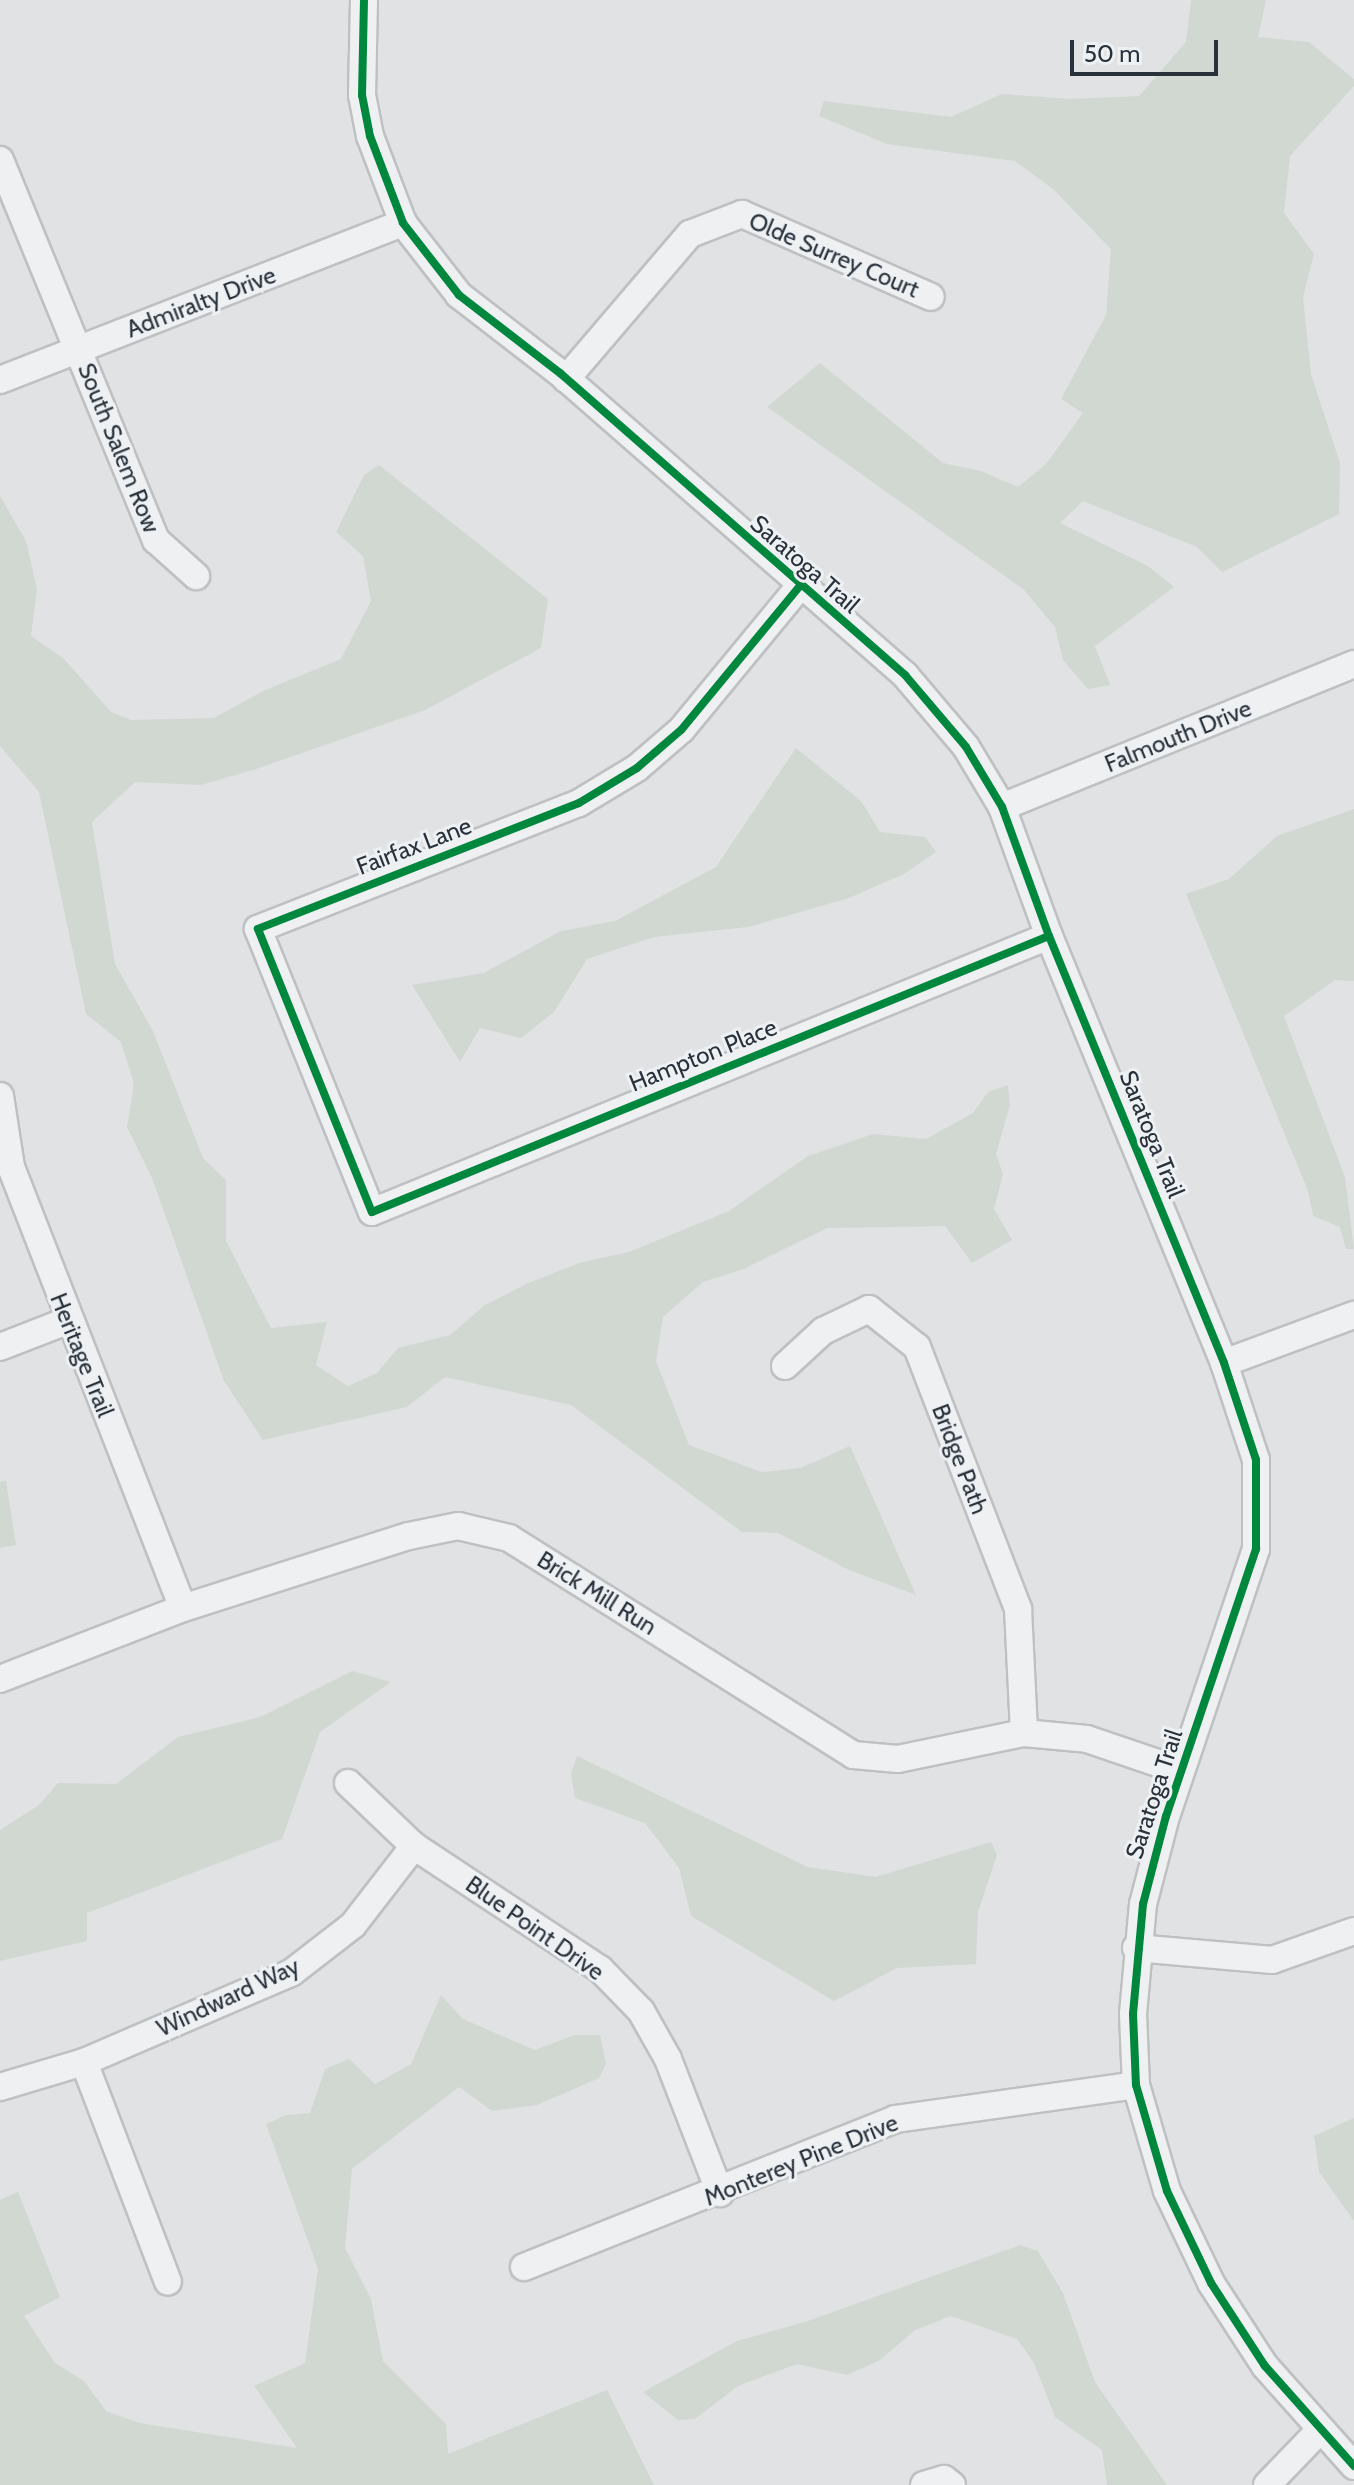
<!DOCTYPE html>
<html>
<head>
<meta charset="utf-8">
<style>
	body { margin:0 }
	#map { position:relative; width:1354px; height:2485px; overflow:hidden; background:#e0e2e4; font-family:Cabin,sans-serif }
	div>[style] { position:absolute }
	.green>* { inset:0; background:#d1d8d1 }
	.roads { filter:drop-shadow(2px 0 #bec0c2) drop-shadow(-2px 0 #bec0c2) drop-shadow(0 2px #bec0c2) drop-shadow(0 -2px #bec0c2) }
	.minor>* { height:26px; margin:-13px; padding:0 13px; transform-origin:13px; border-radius:13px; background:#eff0f2 }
	.cycleway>* { height:8px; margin:-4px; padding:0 4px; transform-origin:4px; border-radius:4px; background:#00873e }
	span { translate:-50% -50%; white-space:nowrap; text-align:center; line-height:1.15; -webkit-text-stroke:6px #eef1f4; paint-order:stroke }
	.street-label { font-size:24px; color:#29313b }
	.scale { position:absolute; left:1070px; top:40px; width:148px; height:36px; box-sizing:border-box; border:4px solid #29313b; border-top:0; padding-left:10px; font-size:24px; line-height:28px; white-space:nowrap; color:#29313b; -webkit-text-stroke:6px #eef1f4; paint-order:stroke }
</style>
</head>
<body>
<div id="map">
	<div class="green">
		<i style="clip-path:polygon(1191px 0,1266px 0,1258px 37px,1309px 42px,1354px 79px,1354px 86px,1290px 156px,1284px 213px,1314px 254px,1303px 297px,1311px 374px,1340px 463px,1339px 514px,1222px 572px,1197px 547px,1083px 501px,1060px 523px,1148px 566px,1174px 587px,1095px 646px,1110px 685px,1088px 689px,1063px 660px,1055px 627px,1023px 589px,767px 407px,820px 363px,943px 463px,981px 471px,1018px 487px,1046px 464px,1083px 413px,1061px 399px,1106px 315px,1111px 249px,1053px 189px,1015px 161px,887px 144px,819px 116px,824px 101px,951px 117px,1002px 94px,1070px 99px,1139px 96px,1186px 42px)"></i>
		<i style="clip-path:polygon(379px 465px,548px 599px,541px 648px,425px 710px,259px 768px,201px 785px,135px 782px,92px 822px,115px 964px,153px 1031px,203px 1158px,226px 1180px,226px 1241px,271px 1328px,327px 1322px,316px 1365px,348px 1386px,377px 1373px,398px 1348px,450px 1335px,485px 1305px,526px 1284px,579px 1263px,629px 1252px,729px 1211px,808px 1156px,873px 1134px,926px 1139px,973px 1113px,988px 1092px,1008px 1085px,1010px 1105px,996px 1154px,1003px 1174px,994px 1209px,1012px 1240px,972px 1263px,945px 1226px,827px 1228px,744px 1269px,703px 1282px,663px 1317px,656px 1361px,689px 1445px,761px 1472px,801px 1468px,850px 1446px,916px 1595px,849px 1570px,778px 1533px,742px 1532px,571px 1405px,445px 1377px,407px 1407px,263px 1440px,224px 1381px,152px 1178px,127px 1127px,134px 1084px,121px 1042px,86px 1014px,39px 792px,0 746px,0 496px,26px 541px,37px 589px,31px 636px,64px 659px,111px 712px,131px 720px,214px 718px,263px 691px,341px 659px,371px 601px,363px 556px,336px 532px,364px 475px)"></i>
		<i style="clip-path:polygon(796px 748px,861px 801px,880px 832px,925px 837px,936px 852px,904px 874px,849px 898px,748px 927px,654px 937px,587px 959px,554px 1012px,521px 1038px,480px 1028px,460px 1062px,412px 985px,484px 973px,561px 931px,615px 921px,716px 867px)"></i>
		<i style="clip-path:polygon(1354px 809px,1354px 981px,1335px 980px,1284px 1016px,1345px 1177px,1354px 1249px,1346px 1249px,1340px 1227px,1313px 1216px,1308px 1191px,1186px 894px,1229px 879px,1277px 836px)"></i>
		<i style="clip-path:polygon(6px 1481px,16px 1545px,0 1548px,0 1482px)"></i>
		<i style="clip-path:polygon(352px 1671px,391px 1682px,320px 1732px,282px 1839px,87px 1913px,87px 1941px,0 1961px,0 1830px,39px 1805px,58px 1783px,116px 1784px,178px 1737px,260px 1717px)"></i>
		<i style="clip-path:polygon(577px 1756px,808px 1867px,876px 1877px,991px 1842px,997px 1855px,978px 1912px,976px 1964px,897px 1968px,834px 2001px,691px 1916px,679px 1868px,645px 1823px,575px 1798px,571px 1774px)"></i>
		<i style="clip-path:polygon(441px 1995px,463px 2019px,535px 2050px,575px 2035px,600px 2035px,606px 2064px,599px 2078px,537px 2105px,492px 2111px,459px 2087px,352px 2169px,345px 2248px,371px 2299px,383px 2361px,446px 2424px,448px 2454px,607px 2390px,654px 2485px,0 2485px,0 2200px,18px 2192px,60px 2297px,24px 2316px,55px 2363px,84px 2381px,106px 2411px,139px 2423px,297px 2448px,254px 2386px,305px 2363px,318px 2269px,266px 2124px,286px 2115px,310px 2113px,325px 2069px,349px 2059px,375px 2084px,411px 2064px)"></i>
		<i style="clip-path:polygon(1354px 2118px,1354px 2221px,1319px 2172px,1314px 2136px)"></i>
		<i style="clip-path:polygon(1020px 2245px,1038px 2251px,1063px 2293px,1095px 2382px,1167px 2485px,1107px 2485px,1102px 2450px,1055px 2417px,1034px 2363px,1017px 2339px,951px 2316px,915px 2330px,880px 2360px,847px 2375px,797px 2364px,738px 2386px,695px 2419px,678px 2420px,643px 2392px,737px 2341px,805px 2322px)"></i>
	</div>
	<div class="roads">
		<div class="minor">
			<i style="left:364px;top:0;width:95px;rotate:91.2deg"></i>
			<i style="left:362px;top:95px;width:42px;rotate:79deg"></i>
			<i style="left:370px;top:136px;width:93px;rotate:69.2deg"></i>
			<i style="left:403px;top:223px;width:91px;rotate:52.1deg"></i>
			<i style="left:459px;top:295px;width:128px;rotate:37.7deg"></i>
			<i style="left:560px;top:373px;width:459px;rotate:41.2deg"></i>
			<i style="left:905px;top:675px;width:94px;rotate:49.7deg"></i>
			<i style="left:966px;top:747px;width:70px;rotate:59deg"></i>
			<i style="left:1002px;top:807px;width:137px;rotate:70deg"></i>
			<i style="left:1049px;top:936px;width:461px;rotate:67.7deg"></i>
			<i style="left:1224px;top:1363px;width:102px;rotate:71.7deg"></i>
			<i style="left:1256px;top:1460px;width:89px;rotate:90deg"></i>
			<i style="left:1256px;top:1549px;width:282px;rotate:108.6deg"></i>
			<i style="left:1166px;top:1816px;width:91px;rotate:104.6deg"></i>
			<i style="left:1143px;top:1904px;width:110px;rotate:95.2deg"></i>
			<i style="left:1133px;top:2014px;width:71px;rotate:87.6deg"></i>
			<i style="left:1136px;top:2085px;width:110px;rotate:73.7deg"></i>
			<i style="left:1167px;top:2191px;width:102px;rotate:64.4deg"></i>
			<i style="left:1211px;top:2283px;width:99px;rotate:57deg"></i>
			<i style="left:1265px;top:2366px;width:134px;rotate:48.3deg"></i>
			<i style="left:0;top:160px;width:411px;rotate:67.7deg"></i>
			<i style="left:156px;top:540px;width:54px;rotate:42deg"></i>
			<i style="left:566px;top:379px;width:191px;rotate:-49.5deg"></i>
			<i style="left:690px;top:234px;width:56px;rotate:-21deg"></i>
			<i style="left:742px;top:214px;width:206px;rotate:23.7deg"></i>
			<i style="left:0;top:380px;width:433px;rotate:-21.3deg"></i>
			<i style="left:799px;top:587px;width:185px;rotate:129.5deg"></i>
			<i style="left:681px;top:730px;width:58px;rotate:139.2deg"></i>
			<i style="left:637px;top:768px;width:68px;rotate:148.9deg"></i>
			<i style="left:579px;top:803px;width:345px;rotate:158.6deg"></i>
			<i style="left:258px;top:929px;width:305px;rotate:68.1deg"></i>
			<i style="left:372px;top:1212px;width:731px;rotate:-22.18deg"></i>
			<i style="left:1002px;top:807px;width:380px;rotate:-22.1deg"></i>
			<i style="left:0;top:1096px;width:72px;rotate:81.2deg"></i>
			<i style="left:11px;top:1167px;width:473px;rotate:68.7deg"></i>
			<i style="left:0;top:1347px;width:72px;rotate:-21.2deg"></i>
			<i style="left:1224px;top:1363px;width:139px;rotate:-20.3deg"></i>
			<i style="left:785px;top:1366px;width:52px;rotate:-42.6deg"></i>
			<i style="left:823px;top:1331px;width:51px;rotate:-25.6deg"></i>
			<i style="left:869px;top:1309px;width:61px;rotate:38.4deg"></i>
			<i style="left:917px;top:1347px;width:281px;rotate:68.9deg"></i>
			<i style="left:1018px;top:1609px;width:124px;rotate:87.2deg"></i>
			<i style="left:0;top:1679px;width:196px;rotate:-21.2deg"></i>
			<i style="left:183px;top:1608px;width:237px;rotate:-17.7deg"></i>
			<i style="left:409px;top:1536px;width:50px;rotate:-11.5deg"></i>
			<i style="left:458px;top:1526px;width:52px;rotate:13.2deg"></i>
			<i style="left:509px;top:1538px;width:407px;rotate:32.2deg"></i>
			<i style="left:853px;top:1755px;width:45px;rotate:5.1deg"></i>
			<i style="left:898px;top:1759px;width:129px;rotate:-11.7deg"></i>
			<i style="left:1024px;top:1733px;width:63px;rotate:5.4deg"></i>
			<i style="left:1087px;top:1739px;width:99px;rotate:18.8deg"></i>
			<i style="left:348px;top:1783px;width:91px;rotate:43.7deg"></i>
			<i style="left:414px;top:1846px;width:223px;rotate:33.5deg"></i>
			<i style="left:600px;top:1969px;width:59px;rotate:45.7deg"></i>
			<i style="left:641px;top:2011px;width:55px;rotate:60.6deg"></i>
			<i style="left:668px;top:2059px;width:144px;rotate:68.8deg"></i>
			<i style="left:1136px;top:1948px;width:137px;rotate:5deg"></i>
			<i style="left:1272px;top:1960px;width:87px;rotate:-19.5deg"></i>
			<i style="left:84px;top:2062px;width:235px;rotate:69.1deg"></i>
			<i style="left:0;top:2087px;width:88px;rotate:-16.6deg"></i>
			<i style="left:84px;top:2062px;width:225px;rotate:-23.3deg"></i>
			<i style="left:291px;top:1973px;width:78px;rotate:-37.7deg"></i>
			<i style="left:353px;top:1925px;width:100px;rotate:-52.3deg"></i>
			<i style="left:524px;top:2267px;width:399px;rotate:-21.7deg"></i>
			<i style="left:895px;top:2119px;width:243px;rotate:-8deg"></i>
			<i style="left:924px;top:2485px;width:21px;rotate:-17deg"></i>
			<i style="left:944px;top:2479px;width:10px;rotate:37deg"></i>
			<i style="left:1267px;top:2485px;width:75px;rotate:-46.1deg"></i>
		</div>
	</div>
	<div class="cycleway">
		<i style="left:364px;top:0;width:95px;rotate:91.2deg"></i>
		<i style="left:362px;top:95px;width:42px;rotate:79deg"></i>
		<i style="left:370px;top:136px;width:93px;rotate:69.2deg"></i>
		<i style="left:403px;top:223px;width:91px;rotate:52.1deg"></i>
		<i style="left:459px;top:295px;width:128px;rotate:37.7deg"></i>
		<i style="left:560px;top:373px;width:459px;rotate:41.2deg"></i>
		<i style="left:905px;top:675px;width:94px;rotate:49.7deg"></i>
		<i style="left:966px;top:747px;width:70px;rotate:59deg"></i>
		<i style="left:1002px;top:807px;width:137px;rotate:70deg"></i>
		<i style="left:1049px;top:936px;width:461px;rotate:67.7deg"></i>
		<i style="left:1224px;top:1363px;width:102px;rotate:71.7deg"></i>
		<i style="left:1256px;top:1460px;width:89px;rotate:90deg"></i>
		<i style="left:1256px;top:1549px;width:282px;rotate:108.6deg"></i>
		<i style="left:1166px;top:1816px;width:91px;rotate:104.6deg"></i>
		<i style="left:1143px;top:1904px;width:110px;rotate:95.2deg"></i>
		<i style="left:1133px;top:2014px;width:71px;rotate:87.6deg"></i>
		<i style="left:1136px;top:2085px;width:110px;rotate:73.7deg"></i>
		<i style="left:1167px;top:2191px;width:102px;rotate:64.4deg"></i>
		<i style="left:1211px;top:2283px;width:99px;rotate:57deg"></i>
		<i style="left:1265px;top:2366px;width:134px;rotate:48.3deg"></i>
		<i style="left:799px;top:587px;width:185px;rotate:129.5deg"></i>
		<i style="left:681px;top:730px;width:58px;rotate:139.2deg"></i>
		<i style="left:637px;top:768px;width:68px;rotate:148.9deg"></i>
		<i style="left:579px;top:803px;width:345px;rotate:158.6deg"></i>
		<i style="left:258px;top:929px;width:305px;rotate:68.1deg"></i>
		<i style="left:372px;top:1212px;width:731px;rotate:-22.18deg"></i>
	</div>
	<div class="street-label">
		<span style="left:834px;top:255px;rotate:23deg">Olde Surrey Court</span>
		<span style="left:201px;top:302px;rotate:-21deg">Admiralty Drive</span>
		<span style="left:119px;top:448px;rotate:68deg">South Salem Row</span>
		<span style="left:805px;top:564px;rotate:41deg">Saratoga Trail</span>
		<span style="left:1178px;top:736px;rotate:-22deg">Falmouth Drive</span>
		<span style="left:414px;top:846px;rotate:-21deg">Fairfax Lane</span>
		<span style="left:703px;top:1055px;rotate:-22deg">Hampton Place</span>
		<span style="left:1152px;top:1134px;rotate:68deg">Saratoga Trail</span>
		<span style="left:82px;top:1355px;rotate:68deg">Heritage Trail</span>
		<span style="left:960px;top:1459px;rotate:69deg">Bridge Path</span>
		<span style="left:597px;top:1593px;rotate:32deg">Brick Mill Run</span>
		<span style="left:1154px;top:1794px;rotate:-72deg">Saratoga Trail</span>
		<span style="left:535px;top:1928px;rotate:35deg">Blue Point Drive</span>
		<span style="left:228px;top:1997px;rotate:-25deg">Windward Way</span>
		<span style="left:801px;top:2160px;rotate:-22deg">Monterey Pine Drive</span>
	</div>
	<div class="scale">50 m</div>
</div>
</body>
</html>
